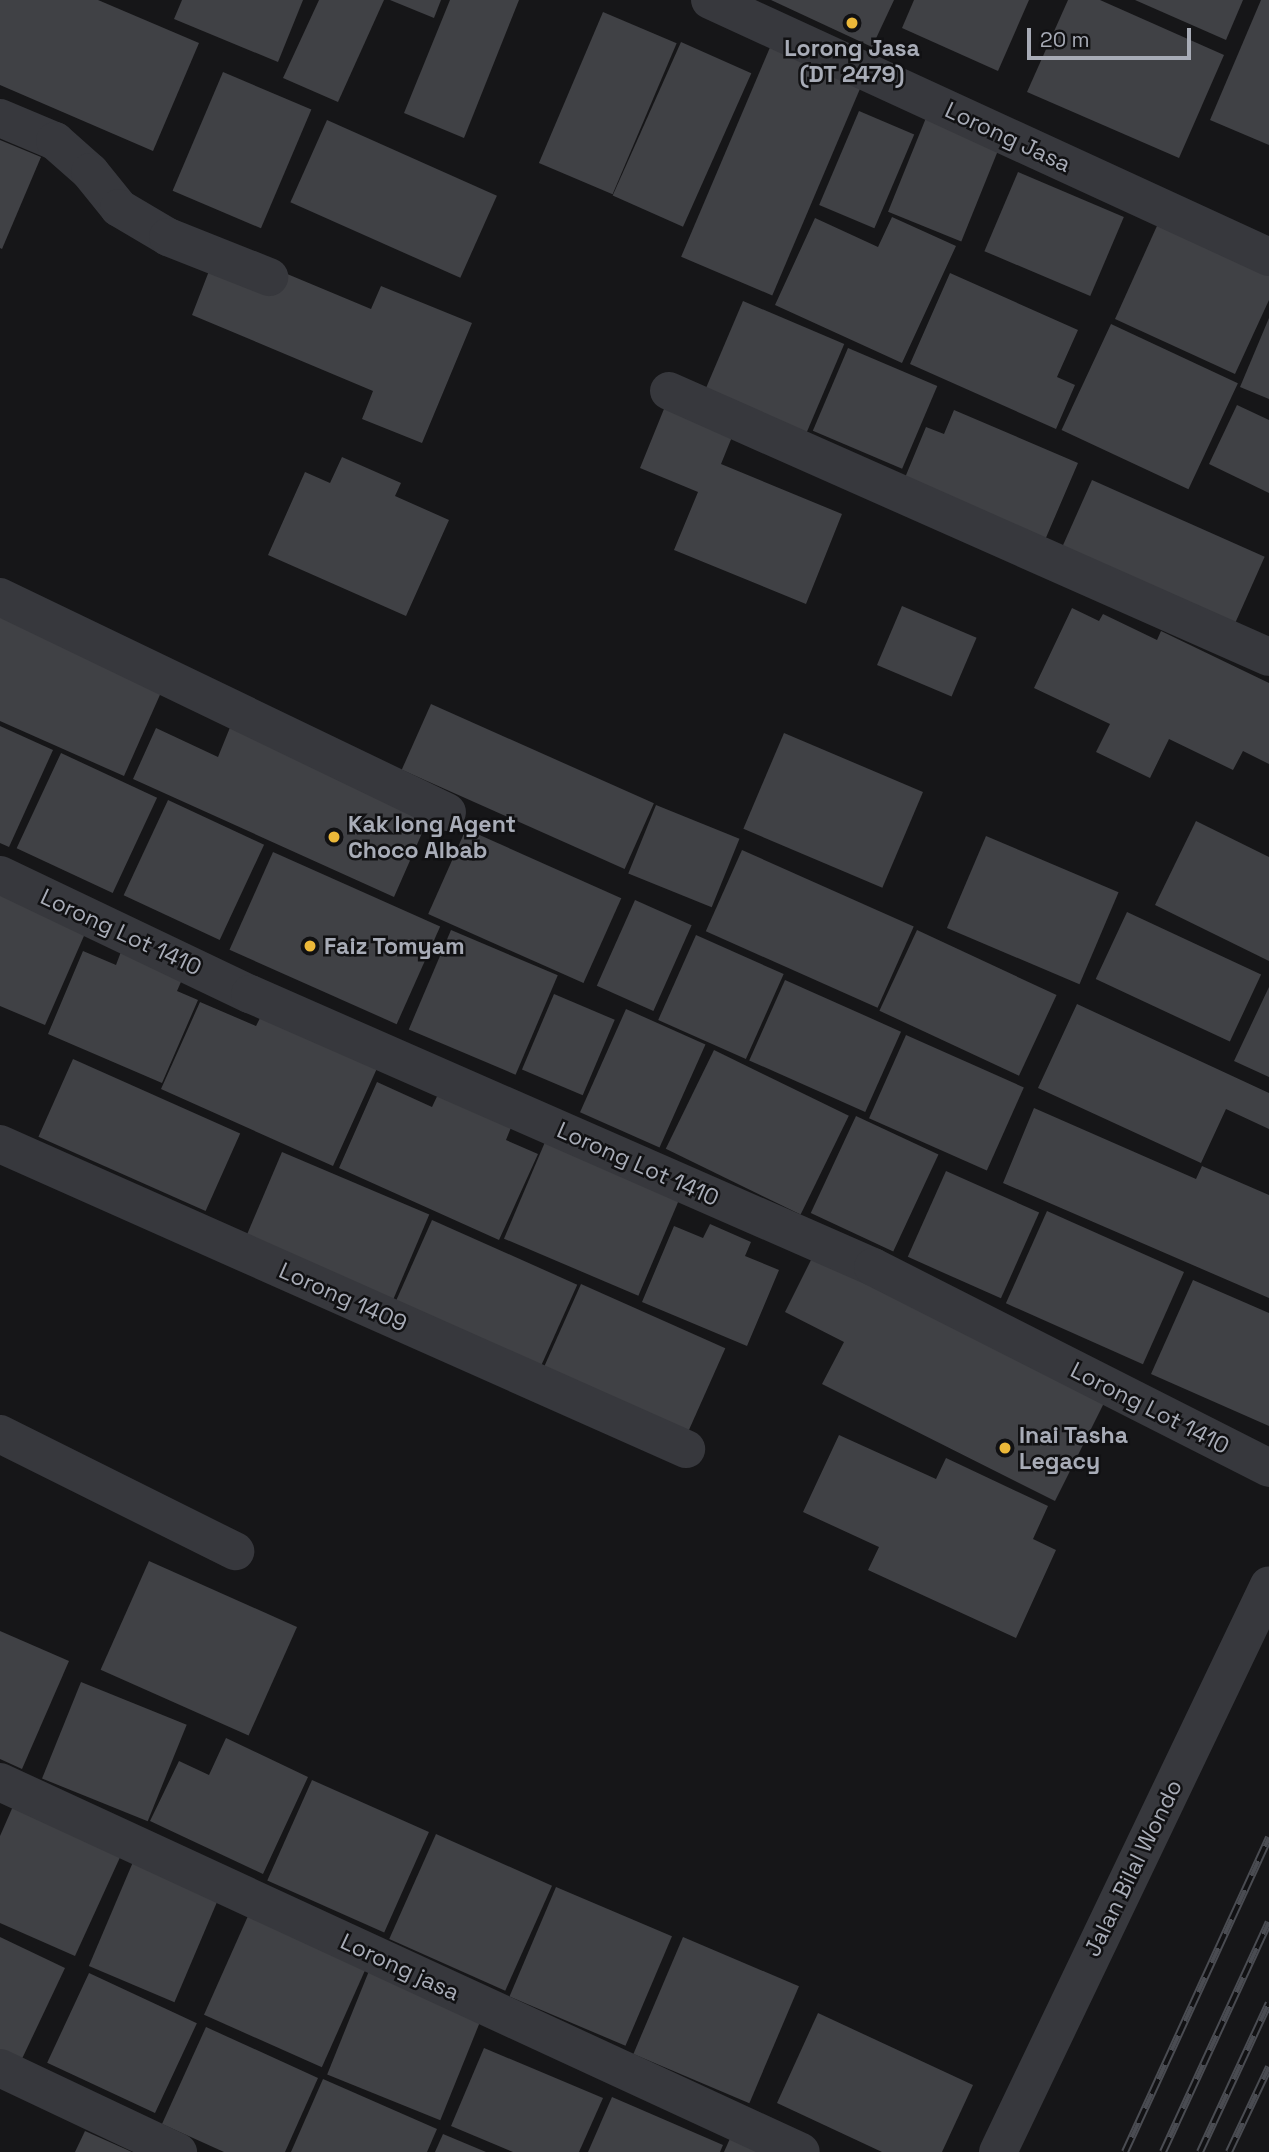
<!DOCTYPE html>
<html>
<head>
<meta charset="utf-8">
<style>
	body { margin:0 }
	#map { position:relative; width:1269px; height:2152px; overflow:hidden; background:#161618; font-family:"Space Grotesk",sans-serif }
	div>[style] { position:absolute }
	.building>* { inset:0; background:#404145; transform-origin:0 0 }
	.minor>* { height:38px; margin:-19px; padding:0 19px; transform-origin:19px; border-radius:19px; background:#37383d }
	.rail>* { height:8px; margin-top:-4px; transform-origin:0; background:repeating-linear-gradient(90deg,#111113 0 16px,#4a4c52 0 32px); box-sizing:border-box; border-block:2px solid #4a4c52 }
	.dots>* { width:19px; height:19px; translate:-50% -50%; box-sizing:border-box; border:4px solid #111113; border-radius:50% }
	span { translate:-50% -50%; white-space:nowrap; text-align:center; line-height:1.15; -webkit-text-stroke:5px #111113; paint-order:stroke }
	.poi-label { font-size:23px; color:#a8acb7; font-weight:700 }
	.left { translate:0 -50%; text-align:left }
	.street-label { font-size:23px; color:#a8acb7 }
	.scale { position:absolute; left:1027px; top:28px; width:164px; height:32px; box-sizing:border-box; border:4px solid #a8acb7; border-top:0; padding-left:9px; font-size:21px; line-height:24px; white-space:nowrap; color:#a8acb7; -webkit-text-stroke:5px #111113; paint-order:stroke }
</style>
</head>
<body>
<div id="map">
	<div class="building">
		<i style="clip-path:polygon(0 0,98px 0,199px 43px,153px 151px,0 85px)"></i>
		<i style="clip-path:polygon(182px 0,303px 0,278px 62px,174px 19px)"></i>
		<i style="clip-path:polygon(319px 0,384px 0,338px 102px,283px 78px)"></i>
		<i style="clip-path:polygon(390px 0,441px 0,434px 18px)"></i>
		<i style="clip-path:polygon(450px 0,519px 0,464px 138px,404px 113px)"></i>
		<i style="clip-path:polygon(771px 0,894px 0,872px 47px)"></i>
		<i style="clip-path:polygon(914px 0,1029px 0,998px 71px,902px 28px)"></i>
		<i style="clip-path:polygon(1068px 0,1100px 0,1224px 55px,1179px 158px,1027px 92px)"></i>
		<i style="clip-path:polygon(1135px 0,1243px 0,1226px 40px)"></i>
		<i style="clip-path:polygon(1261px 0,1269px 0,1269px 145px,1210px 120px)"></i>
		<i style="left:603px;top:12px;width:80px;height:164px;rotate:23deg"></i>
		<i style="left:681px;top:42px;width:77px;height:168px;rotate:24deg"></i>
		<i style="left:771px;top:45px;width:99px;height:230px;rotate:23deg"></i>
		<i style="left:223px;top:72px;width:96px;height:129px;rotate:23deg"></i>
		<i style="left:930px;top:108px;width:79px;height:112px;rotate:22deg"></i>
		<i style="left:859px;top:111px;width:60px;height:102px;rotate:23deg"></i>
		<i style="left:327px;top:120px;width:186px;height:90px;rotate:24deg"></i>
		<i style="clip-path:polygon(0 140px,41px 157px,2px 249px,0 248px)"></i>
		<i style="left:1018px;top:172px;width:115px;height:86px;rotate:23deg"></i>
		<i style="clip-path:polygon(892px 217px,956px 246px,902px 363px,775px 305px,815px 218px,878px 247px)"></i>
		<i style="clip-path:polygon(1161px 217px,1269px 266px,1269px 300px,1235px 374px,1115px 319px)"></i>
		<i style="clip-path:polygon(209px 271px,270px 296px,280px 271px,371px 309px,381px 286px,472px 323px,422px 443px,362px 419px,373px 391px,192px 315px)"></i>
		<i style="clip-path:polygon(950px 273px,1078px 330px,1057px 377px,1075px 385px,1056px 429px,910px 364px)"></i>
		<i style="left:743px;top:301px;width:110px;height:96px;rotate:23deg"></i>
		<i style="clip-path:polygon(1269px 318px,1269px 399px,1240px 387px)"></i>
		<i style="left:1111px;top:324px;width:140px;height:117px;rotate:25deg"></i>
		<i style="left:848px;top:348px;width:97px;height:90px;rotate:23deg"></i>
		<i style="clip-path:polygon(666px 404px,734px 432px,721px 464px,842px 514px,806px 604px,674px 550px,698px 492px,640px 468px)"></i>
		<i style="clip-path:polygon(1237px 405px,1269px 420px,1269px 493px,1209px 464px)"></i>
		<i style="clip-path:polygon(954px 410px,1078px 463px,1045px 540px,904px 480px,926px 427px,944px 434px)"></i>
		<i style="clip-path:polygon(342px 457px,401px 483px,395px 496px,449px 520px,406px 616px,268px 555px,305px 472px,330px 483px)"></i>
		<i style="left:1092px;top:480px;width:189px;height:73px;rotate:24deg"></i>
		<i style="clip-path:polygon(0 605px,163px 688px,124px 776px,0 721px)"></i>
		<i style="left:902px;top:606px;width:81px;height:64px;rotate:23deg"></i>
		<i style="clip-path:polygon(1072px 608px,1099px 621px,1103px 614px,1157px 640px,1161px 631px,1269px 683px,1269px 764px,1243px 751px,1233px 770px,1169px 739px,1150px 778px,1096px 752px,1110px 724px,1034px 688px)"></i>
		<i style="left:431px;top:704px;width:244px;height:72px;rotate:24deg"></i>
		<i style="clip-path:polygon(231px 725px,430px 815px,394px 897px,133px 779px,156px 728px,218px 757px)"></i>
		<i style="clip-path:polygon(0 726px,53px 750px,9px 847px,0 843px)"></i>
		<i style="left:784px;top:733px;width:151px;height:104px;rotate:23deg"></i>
		<i style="left:61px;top:753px;width:106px;height:105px;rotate:25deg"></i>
		<i style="left:168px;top:800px;width:106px;height:105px;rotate:25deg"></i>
		<i style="left:656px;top:805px;width:90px;height:74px;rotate:22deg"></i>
		<i style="clip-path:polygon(1196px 821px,1269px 857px,1269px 961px,1155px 905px)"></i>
		<i style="left:466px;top:829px;width:170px;height:93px;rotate:24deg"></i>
		<i style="left:986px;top:836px;width:144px;height:100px;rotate:23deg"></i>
		<i style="left:742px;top:850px;width:188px;height:89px;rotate:24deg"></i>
		<i style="left:273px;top:852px;width:183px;height:107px;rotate:24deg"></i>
		<i style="clip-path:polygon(0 891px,87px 929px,45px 1025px,0 1006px)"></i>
		<i style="left:635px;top:900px;width:62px;height:94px;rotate:24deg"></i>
		<i style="left:1127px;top:912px;width:148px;height:74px;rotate:25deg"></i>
		<i style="left:451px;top:930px;width:116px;height:108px;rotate:23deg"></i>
		<i style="left:917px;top:930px;width:154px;height:89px;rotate:25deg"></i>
		<i style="left:696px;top:935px;width:96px;height:93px;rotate:24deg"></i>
		<i style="clip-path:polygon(122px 949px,184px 975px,177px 991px,198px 1000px,162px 1083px,48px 1034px,83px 951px,116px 965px)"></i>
		<i style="left:785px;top:980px;width:127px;height:88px;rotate:24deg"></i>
		<i style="clip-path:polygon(1269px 987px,1269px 1077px,1234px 1061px)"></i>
		<i style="left:554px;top:994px;width:66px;height:82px;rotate:23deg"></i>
		<i style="clip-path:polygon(200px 1002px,256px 1026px,263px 1012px,383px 1055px,333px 1166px,161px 1089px)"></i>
		<i style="clip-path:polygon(1077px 1004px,1269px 1093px,1269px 1129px,1226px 1109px,1201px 1163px,1038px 1088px)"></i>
		<i style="left:626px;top:1009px;width:87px;height:113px;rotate:24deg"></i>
		<i style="left:906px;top:1035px;width:129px;height:91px;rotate:24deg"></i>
		<i style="left:714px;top:1050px;width:150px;height:110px;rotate:26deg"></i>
		<i style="left:73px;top:1059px;width:183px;height:85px;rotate:24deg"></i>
		<i style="clip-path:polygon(377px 1082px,432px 1107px,441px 1088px,514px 1120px,506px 1140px,538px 1154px,499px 1240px,339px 1168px)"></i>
		<i style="clip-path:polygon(1034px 1108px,1196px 1179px,1202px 1166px,1269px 1195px,1269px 1298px,1003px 1183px)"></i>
		<i style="left:856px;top:1116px;width:91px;height:107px;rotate:25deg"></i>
		<i style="left:545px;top:1142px;width:146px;height:105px;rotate:23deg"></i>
		<i style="left:282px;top:1152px;width:160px;height:98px;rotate:23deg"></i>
		<i style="left:946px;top:1171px;width:102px;height:94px;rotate:24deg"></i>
		<i style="left:1047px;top:1211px;width:150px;height:101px;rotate:24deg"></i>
		<i style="left:432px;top:1220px;width:159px;height:96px;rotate:24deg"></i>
		<i style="clip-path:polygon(710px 1224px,751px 1242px,745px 1256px,779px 1270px,747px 1346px,642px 1302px,674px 1226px,703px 1238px)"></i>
		<i style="clip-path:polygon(813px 1256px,1108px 1395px,1055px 1501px,822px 1384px,844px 1342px,785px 1312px)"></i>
		<i style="clip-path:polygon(1193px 1280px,1269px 1313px,1269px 1426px,1151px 1374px)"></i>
		<i style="left:581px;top:1284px;width:158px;height:95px;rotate:24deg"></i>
		<i style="clip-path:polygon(839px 1435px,936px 1479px,946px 1458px,1048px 1506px,1033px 1539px,1056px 1550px,1016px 1638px,868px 1570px,879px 1547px,803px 1512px)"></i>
		<i style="left:149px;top:1561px;width:162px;height:119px;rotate:24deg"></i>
		<i style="clip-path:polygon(0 1631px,69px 1661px,22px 1769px,0 1759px)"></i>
		<i style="left:81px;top:1682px;width:114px;height:104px;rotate:22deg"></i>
		<i style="clip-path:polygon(226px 1738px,308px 1777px,263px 1874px,150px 1821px,179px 1761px,209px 1775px)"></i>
		<i style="left:312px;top:1780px;width:128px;height:110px;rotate:24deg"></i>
		<i style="clip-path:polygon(14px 1804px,122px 1853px,75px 1956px,0 1923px,0 1836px)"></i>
		<i style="left:436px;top:1834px;width:127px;height:115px;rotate:24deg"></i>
		<i style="left:133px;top:1862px;width:93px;height:113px;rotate:23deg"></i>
		<i style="left:556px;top:1887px;width:126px;height:119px;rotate:23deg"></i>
		<i style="left:252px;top:1907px;width:129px;height:118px;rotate:24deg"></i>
		<i style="clip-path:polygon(0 1937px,65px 1968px,20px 2063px,0 2054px)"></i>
		<i style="left:683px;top:1937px;width:126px;height:127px;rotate:23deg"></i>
		<i style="left:371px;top:1966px;width:122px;height:117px;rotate:22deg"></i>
		<i style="left:89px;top:1973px;width:119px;height:99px;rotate:25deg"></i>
		<i style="clip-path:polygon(818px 2013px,973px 2085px,942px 2152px,882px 2152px,777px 2103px)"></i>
		<i style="clip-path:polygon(206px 2027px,318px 2078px,285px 2152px,224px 2152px,162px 2124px)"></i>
		<i style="clip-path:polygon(484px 2048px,603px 2098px,579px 2152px,513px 2152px,451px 2126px)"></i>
		<i style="clip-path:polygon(323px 2079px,437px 2129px,427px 2152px,291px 2152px)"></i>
		<i style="clip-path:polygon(612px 2097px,723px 2145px,720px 2152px,588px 2152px)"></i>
		<i style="clip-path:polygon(85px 2131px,132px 2152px,75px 2152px)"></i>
		<i style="clip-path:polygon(443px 2134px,486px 2152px,435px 2152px)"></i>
		<i style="clip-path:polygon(732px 2134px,775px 2152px,724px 2152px)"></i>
	</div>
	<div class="minor">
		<i style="left:710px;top:0;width:615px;rotate:24.69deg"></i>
		<i style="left:0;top:118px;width:60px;rotate:22.7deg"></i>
		<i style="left:55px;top:141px;width:47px;rotate:41.5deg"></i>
		<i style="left:90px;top:172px;width:46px;rotate:51.1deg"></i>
		<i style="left:119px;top:208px;width:57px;rotate:30.6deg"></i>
		<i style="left:168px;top:237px;width:109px;rotate:21.6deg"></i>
		<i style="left:669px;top:391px;width:656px;rotate:23.91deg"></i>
		<i style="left:0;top:597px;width:496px;rotate:25.7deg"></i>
		<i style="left:0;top:875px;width:277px;rotate:25.5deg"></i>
		<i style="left:250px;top:994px;width:680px;rotate:23.66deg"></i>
		<i style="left:873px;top:1267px;width:444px;rotate:26.9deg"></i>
		<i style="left:0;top:1144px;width:751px;rotate:23.97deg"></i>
		<i style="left:0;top:1434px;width:263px;rotate:26.5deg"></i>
		<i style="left:0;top:1782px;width:882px;rotate:24.79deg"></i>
		<i style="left:0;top:2068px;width:197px;rotate:25.3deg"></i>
		<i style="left:998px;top:2152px;width:628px;rotate:-64.45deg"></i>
	</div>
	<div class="rail">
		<i style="left:1125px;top:2152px;width:346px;rotate:-65.4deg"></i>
		<i style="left:1163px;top:2152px;width:253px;rotate:-65.3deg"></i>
		<i style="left:1200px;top:2152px;width:164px;rotate:-65.2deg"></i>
		<i style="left:1229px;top:2152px;width:94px;rotate:-64.8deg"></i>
	</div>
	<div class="dots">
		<i style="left:852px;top:23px;background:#ecb839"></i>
		<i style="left:334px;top:837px;background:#ecb839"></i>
		<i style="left:310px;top:946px;background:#ecb839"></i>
		<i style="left:1005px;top:1448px;background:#ecb839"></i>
	</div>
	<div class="poi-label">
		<span style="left:852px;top:61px">Lorong Jasa<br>(DT 2479)</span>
		<span class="left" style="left:348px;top:837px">Kak long Agent<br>Choco Albab</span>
		<span class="left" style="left:324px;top:946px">Faiz Tomyam</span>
		<span class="left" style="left:1019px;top:1448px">Inai Tasha<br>Legacy</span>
	</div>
	<div class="street-label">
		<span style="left:1008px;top:137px;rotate:25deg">Lorong Jasa</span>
		<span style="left:121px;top:932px;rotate:25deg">Lorong Lot 1410</span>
		<span style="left:638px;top:1164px;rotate:24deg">Lorong Lot 1410</span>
		<span style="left:343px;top:1297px;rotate:24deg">Lorong 1409</span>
		<span style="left:1150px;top:1408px;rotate:27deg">Lorong Lot 1410</span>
		<span style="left:1133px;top:1868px;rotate:-64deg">Jalan Bilal Wondo</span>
		<span style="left:400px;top:1967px;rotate:25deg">Lorong jasa</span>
	</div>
	<div class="scale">20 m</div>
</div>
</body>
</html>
